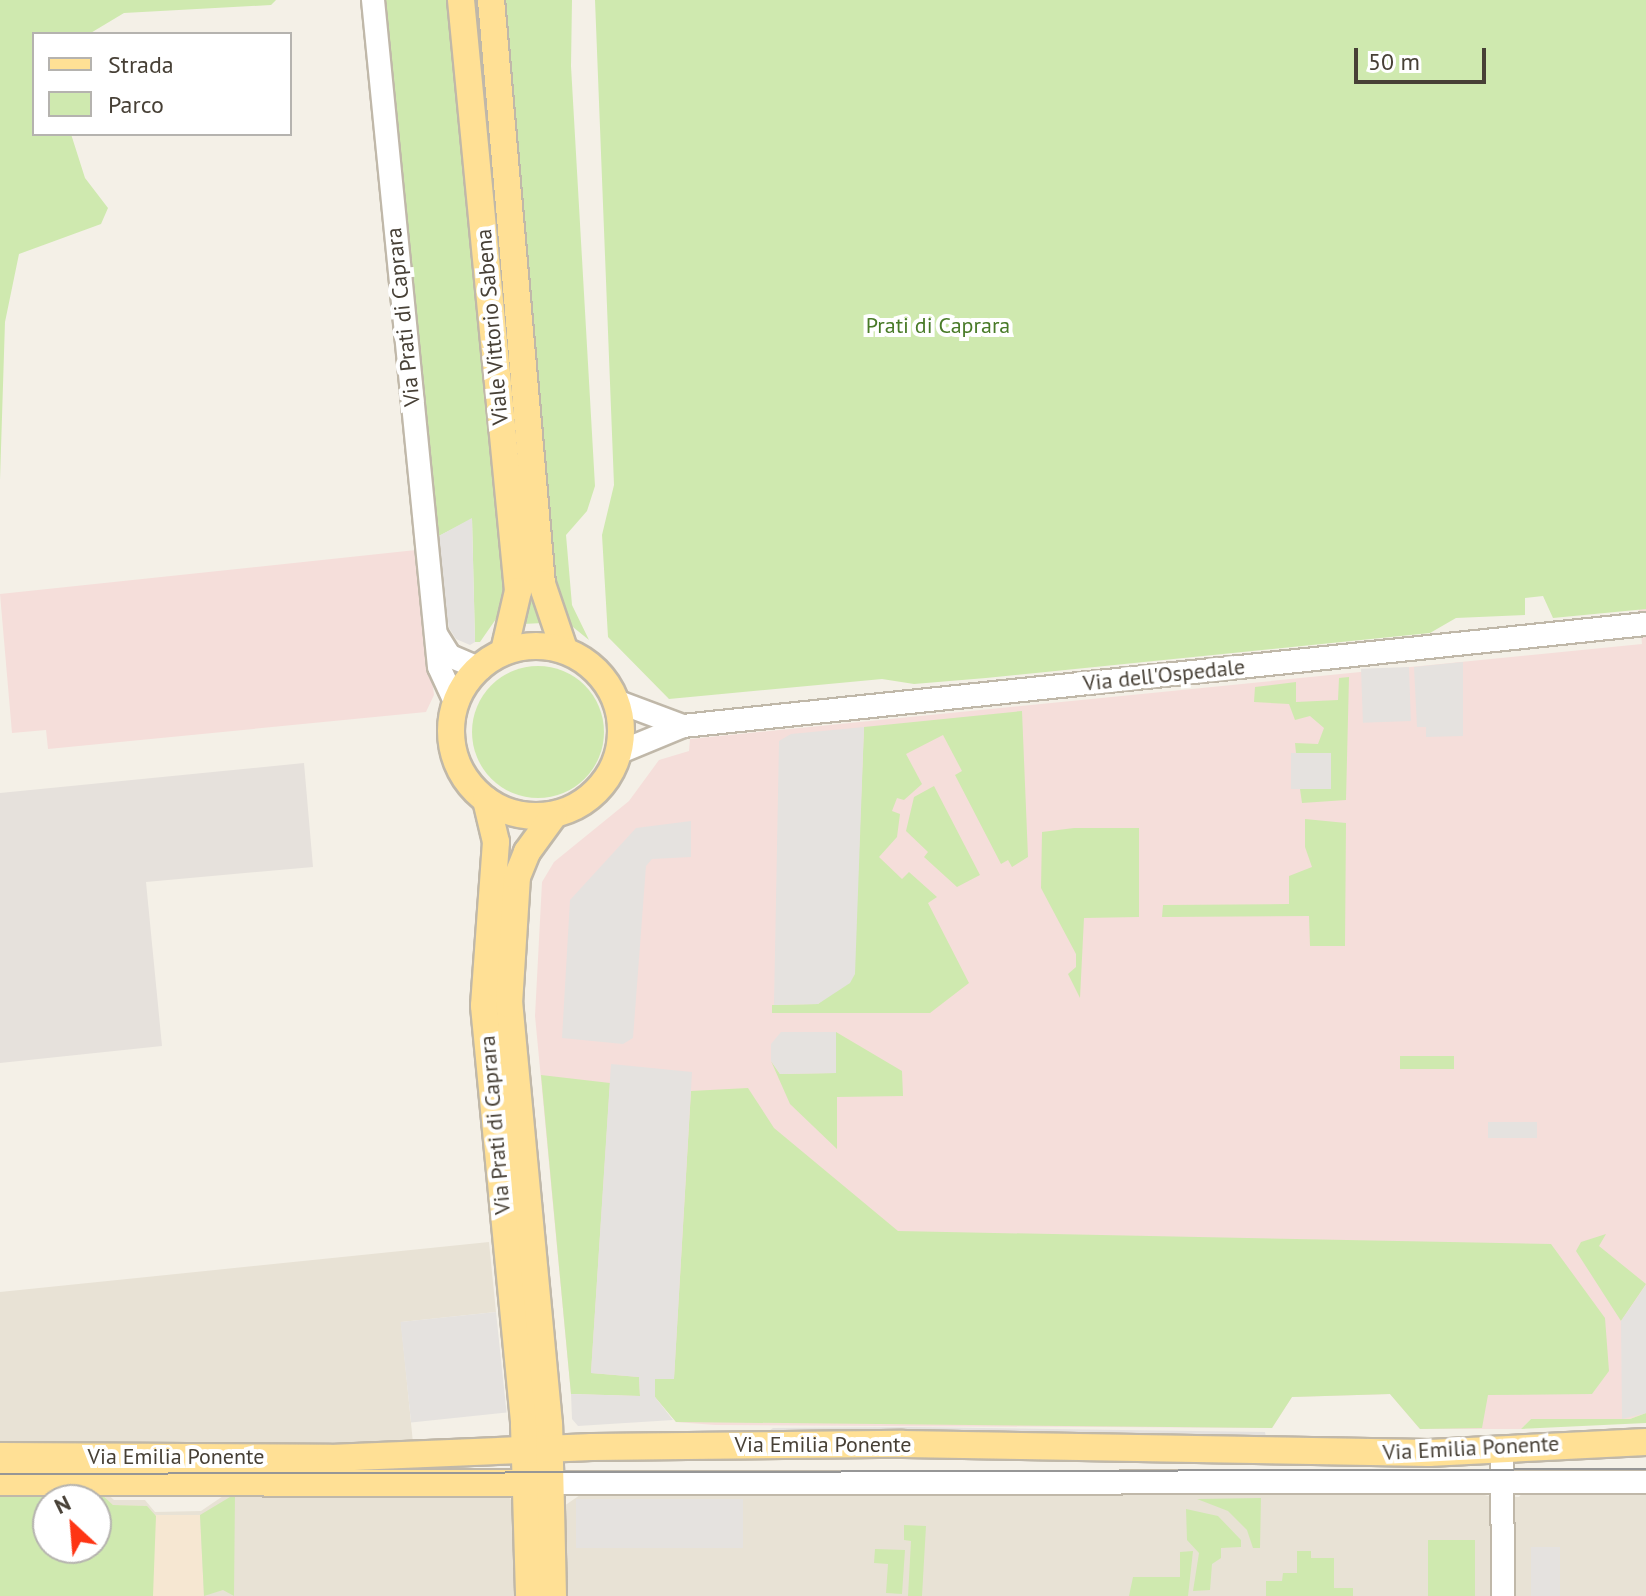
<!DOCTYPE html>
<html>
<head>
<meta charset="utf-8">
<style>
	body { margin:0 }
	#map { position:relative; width:1646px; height:1596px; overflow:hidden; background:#f4f0e7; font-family:"PT Sans",sans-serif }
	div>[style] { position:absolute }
	.residential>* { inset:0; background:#e8e2d5 }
	.commercial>* { inset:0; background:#f6e7d2 }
	.industrial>* { inset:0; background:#e6e1dc }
	.medical>* { inset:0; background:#f5deda }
	.green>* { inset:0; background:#cfe9af; transform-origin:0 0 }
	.round { border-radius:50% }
	.parking>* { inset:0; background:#e5e2df; transform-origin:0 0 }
	.roads { filter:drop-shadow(2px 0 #c0b8a9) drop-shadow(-2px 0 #c0b8a9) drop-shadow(0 2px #c0b8a9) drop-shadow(0 -2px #c0b8a9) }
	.minor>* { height:22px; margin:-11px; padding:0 11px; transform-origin:11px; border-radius:11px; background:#fff }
	.major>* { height:26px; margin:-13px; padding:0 13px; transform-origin:13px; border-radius:13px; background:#ffe095 }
	.major>.ring { margin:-13px; padding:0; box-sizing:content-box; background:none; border:26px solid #ffe095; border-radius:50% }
	.tram>* { height:2px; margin:-1px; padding:0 1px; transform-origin:1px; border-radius:1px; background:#969696 }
	span { translate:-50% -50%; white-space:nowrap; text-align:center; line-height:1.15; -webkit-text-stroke:8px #fff; paint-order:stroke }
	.street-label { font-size:22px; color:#474036 }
	.park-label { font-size:22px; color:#487a27 }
	.legend { position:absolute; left:32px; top:32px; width:260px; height:104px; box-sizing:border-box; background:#fff; border:2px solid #b5b3af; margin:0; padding:10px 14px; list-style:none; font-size:24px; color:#474036 }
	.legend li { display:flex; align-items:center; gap:16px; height:40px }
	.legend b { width:40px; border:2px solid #b5b3af }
	.north { position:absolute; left:32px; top:1484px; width:80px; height:80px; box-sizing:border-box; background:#fff; border:2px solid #b5b3af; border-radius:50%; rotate:334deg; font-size:22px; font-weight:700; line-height:32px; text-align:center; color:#474036 }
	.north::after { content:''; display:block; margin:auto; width:28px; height:36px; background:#fe3514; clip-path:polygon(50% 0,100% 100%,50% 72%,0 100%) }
	.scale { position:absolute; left:1354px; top:48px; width:132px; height:36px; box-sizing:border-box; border:4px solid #474036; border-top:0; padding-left:10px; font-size:24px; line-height:28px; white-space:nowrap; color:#474036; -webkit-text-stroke:6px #fff; paint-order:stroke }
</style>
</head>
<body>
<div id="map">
	<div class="residential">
		<i style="clip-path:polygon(489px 1242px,496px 1312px,401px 1322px,413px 1443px,354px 1448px,0 1448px,0 1292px)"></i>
		<i style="clip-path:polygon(evenodd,0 1489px,103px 1490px,114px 1500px,145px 1500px,155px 1512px,201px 1511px,232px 1490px,508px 1495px,515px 1507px,518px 1596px,0 1596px,0 1489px,48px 1500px,96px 1500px,96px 1548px,48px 1548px,48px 1500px)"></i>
		<i style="clip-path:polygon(1466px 1490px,1488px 1496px,1519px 1497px,1524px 1491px,1646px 1495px,1646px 1596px,565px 1596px,564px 1506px,583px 1493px,1460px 1495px)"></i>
	</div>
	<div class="commercial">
		<i style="clip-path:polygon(evenodd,0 1494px,101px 1494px,113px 1505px,147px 1506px,151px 1515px,200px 1515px,204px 1596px,0 1596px,0 1494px,48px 1500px,96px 1500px,96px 1548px,48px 1548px,48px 1500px)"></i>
	</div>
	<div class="industrial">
		<i style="clip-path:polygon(304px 763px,313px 867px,146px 882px,162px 1046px,0 1063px,0 793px)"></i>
	</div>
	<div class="medical">
		<i style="clip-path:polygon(416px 550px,434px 695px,426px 712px,48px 749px,46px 730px,12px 733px,0 594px)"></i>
		<i style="clip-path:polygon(1646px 576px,1646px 1413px,1630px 1419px,1531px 1419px,1521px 1429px,1420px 1429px,1390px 1394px,1292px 1397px,1272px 1428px,715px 1425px,676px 1422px,655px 1397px,571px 1394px,535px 1016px,542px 882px,554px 862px,629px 801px,659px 760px,689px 751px,690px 739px,1642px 644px,1637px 588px)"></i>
	</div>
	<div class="green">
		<i style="clip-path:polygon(0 0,276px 0,271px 5px,124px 13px,89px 34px,34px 34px,34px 134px,71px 134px,85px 178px,108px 208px,101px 224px,19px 254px,5px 322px,0 480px)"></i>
		<i style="clip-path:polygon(380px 0,448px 0,505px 606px,480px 642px,475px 642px,472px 519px,435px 538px)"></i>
		<i style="clip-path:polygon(472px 0,480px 0,543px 623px,523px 624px)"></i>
		<i style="clip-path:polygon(504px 0,572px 0,571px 66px,595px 486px,587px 511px,566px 535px,572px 605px,589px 640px,568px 623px,556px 600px)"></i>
		<i style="clip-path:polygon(595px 0,1646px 0,1646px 609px,1553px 618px,1543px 596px,1525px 598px,1525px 615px,1456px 618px,1430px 633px,986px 678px,914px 684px,882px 679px,669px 699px,608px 637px,602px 535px,614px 485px)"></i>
		<i class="round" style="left:472px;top:666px;width:132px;height:132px"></i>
		<i style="clip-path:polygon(1349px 677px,1346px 800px,1302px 803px,1300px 789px,1330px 789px,1331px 753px,1296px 753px,1295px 743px,1318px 744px,1324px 728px,1310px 716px,1295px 720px,1289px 704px,1254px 702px,1255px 687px,1296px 682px,1296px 702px,1338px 700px,1339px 678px)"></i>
		<i style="clip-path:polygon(1022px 711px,1028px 857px,1012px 867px,1008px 860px,1001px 864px,955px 775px,962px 771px,943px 735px,906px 754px,922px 784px,904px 800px,897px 798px,892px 811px,900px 814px,897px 837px,879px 857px,902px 879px,909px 872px,937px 897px,928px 903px,969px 983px,930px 1013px,772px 1013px,772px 1005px,818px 1004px,854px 974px,864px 727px)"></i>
		<i style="clip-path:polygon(934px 786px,980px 875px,957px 887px,924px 857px,928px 852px,906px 831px,914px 797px)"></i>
		<i style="clip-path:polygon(1305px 819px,1346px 823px,1345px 946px,1310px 946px,1309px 916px,1162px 917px,1163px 905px,1289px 904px,1289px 876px,1312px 867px,1305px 847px)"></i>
		<i style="clip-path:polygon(1074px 828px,1139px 828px,1139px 917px,1084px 918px,1080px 998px,1068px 974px,1076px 967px,1076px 954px,1041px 888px,1042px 832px)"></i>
		<i style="clip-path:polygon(836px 1032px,902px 1071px,903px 1096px,837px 1097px,837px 1149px,790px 1104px,771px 1061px,780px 1074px,836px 1073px)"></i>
		<i style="left:1400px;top:1056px;width:54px;height:13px"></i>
		<i style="clip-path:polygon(541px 1075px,610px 1083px,591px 1373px,639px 1377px,640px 1396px,571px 1394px)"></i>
		<i style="clip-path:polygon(748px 1088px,774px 1128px,898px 1231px,1551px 1244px,1605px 1318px,1609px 1371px,1592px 1394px,1488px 1395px,1482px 1428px,1420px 1429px,1390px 1394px,1292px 1397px,1272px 1428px,676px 1422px,655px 1397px,655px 1378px,674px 1378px,691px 1091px)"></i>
		<i style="clip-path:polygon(1606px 1234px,1599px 1246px,1646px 1284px,1621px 1321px,1576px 1251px,1581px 1242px)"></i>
		<i style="clip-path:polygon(1646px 1413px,1646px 1423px,1521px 1429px,1531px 1419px,1630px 1419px)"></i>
		<i style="clip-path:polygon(evenodd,0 1494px,101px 1494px,113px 1505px,147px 1506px,156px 1516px,153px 1596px,0 1596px,0 1494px,48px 1500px,96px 1500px,96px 1548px,48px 1548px,48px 1500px)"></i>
		<i style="clip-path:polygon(235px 1494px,234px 1596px,223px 1590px,204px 1596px,200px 1515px)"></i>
		<i style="clip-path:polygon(1261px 1498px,1260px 1548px,1253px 1548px,1247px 1530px,1228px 1511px,1197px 1499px)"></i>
		<i style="clip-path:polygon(1186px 1509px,1218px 1516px,1241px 1540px,1241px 1547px,1221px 1548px,1221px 1558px,1212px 1564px,1210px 1590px,1193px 1591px,1199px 1553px,1187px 1540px)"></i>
		<i style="clip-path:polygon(904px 1525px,926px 1526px,922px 1596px,908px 1596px,911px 1541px,904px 1540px)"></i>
		<i style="left:1428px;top:1540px;width:47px;height:56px"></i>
		<i style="clip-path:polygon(875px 1549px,905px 1550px,902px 1594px,886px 1593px,888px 1564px,874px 1563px)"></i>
		<i style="clip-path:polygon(1193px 1551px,1188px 1596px,1129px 1596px,1133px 1577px,1180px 1577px,1180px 1552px)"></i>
		<i style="clip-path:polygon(1297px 1551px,1311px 1551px,1311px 1558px,1334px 1558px,1334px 1588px,1353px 1588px,1353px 1596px,1266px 1596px,1266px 1581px,1282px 1581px,1283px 1573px,1297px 1573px)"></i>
	</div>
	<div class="parking">
		<i style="clip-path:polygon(472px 518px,475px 642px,470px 645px,456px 639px,449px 628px,435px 538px)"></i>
		<i style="clip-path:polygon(1463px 662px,1463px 736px,1426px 737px,1426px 727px,1417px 727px,1414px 667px)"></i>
		<i style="left:1409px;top:667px;width:54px;height:48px;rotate:88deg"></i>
		<i style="clip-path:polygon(864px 727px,855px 974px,850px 983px,818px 1004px,774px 1005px,779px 741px,791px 734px)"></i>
		<i style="left:1291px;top:753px;width:40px;height:36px"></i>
		<i style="clip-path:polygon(691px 821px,691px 857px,652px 859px,646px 866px,633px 1038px,623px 1044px,562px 1038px,570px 900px,636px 828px)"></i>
		<i style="clip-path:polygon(781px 1032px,836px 1032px,836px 1073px,780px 1074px,771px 1061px,771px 1044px)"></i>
		<i style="clip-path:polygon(611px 1064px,692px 1072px,674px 1379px,655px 1379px,655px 1397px,673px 1420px,578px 1426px,572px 1419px,571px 1394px,640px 1396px,639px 1377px,591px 1373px)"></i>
		<i style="left:1537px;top:1122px;width:16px;height:49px;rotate:90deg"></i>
		<i style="clip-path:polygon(1646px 1285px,1646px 1413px,1622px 1419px,1621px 1321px)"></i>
		<i style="left:496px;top:1312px;width:101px;height:96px;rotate:84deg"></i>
		<i style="clip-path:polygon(910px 1427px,1265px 1432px,1266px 1437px,765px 1434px,773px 1428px)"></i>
		<i style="left:743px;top:1499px;width:49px;height:167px;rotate:90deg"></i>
		<i style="left:1531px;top:1547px;width:29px;height:49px"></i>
	</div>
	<div class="roads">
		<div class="minor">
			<i style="left:373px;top:0;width:670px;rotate:84.35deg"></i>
			<i style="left:439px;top:667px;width:41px;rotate:65.3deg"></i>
			<i style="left:436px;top:634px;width:26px;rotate:58deg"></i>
			<i style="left:450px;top:656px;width:33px;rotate:23deg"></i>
			<i style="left:616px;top:701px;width:72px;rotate:20.5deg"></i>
			<i style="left:620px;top:752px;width:68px;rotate:-22.4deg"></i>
			<i style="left:683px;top:726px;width:968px;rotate:-6.05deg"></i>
			<i style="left:1502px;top:1451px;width:145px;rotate:89.6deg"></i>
			<i style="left:551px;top:1483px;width:1095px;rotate:-0.05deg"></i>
		</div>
		<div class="major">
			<i style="left:461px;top:0;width:594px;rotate:84.49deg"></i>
			<i style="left:518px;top:591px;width:62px;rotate:103.1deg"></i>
			<i style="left:491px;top:0;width:586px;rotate:85.01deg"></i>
			<i style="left:542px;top:584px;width:69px;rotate:71.3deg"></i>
			<i class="ring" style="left:451px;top:646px;width:144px;height:144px"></i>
			<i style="left:486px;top:800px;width:43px;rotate:76.6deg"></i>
			<i style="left:496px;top:842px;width:164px;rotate:94.2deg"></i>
			<i style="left:484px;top:1006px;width:421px;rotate:84.5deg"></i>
			<i style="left:524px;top:1425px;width:171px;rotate:88.3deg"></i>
			<i style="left:0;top:1456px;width:330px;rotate:0.3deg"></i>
			<i style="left:330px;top:1458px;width:262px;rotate:-2.4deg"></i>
			<i style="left:592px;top:1447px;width:311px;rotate:-0.6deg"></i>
			<i style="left:903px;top:1444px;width:526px;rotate:0.98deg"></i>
			<i style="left:1429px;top:1453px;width:217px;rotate:-2.9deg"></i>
			<i style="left:0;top:1482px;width:543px;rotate:0.11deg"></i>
			<i style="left:553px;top:1596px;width:172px;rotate:-91.3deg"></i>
			<i style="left:549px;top:1424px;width:422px;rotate:-95.4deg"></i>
			<i style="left:509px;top:1004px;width:127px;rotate:-86.4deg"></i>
			<i style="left:517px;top:877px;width:27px;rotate:-68deg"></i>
			<i style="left:527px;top:852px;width:46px;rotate:-53.9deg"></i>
		</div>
	</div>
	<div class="tram">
		<i style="left:0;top:1474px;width:1646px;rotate:-0.17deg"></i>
	</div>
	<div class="street-label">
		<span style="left:403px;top:317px;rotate:-96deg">Via Prati di Caprara</span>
		<span style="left:492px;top:327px;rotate:-95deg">Viale Vittorio Sabena</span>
		<span style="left:1164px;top:675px;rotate:-6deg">Via dell'Ospedale</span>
		<span style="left:495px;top:1125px;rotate:-95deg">Via Prati di Caprara</span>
		<span style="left:823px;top:1445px">Via Emilia Ponente</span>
		<span style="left:1471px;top:1448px;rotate:-3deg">Via Emilia Ponente</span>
		<span style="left:176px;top:1457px">Via Emilia Ponente</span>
	</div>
	<div class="park-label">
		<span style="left:938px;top:326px">Prati di Caprara</span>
	</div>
	<ul class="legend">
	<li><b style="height:10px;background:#ffe095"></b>Strada</li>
	<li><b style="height:22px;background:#cfe9af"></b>Parco</li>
	</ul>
	<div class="north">N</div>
	<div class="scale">50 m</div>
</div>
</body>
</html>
